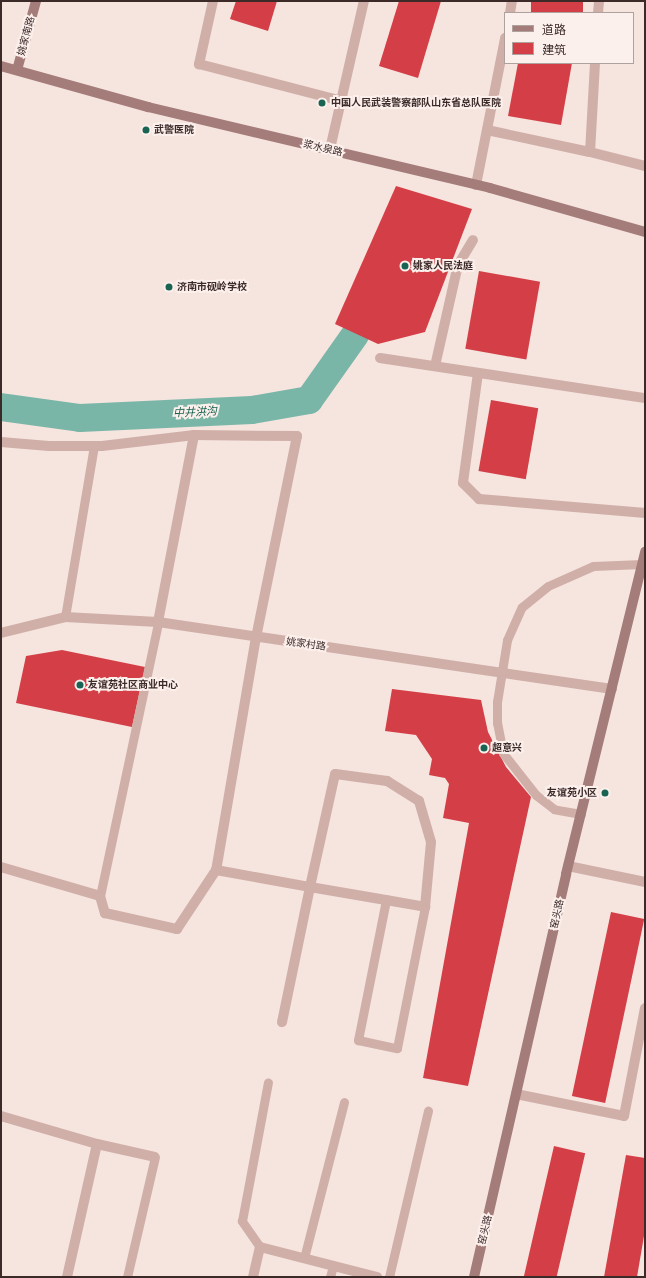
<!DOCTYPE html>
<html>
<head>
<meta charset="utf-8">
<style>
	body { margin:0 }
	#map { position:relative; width:646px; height:1278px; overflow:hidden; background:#f6e4df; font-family:"DejaVu Sans","Noto Sans SC",sans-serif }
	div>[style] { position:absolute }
	.river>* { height:28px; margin:-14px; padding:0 14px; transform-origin:14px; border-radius:14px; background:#7ab6a7 }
	.building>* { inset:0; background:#d43f47; transform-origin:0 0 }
	.lane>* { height:9px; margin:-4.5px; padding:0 4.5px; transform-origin:4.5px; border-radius:4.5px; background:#d0afa8 }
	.street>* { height:10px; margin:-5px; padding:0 5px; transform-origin:5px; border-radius:5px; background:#d0afa8 }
	.secondary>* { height:10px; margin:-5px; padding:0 5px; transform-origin:5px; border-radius:5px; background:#a47c79 }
	.dots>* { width:11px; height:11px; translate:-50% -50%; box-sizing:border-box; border:2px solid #fcf0ec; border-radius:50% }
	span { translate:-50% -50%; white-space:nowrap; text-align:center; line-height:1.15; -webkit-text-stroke:4px #fcf0ec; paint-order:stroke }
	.street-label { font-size:10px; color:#3c2a29 }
	.poi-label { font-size:10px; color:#3c2a29; font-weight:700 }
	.left { translate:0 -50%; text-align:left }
	.right { translate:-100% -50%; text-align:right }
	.water-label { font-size:11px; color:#196352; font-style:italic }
	.frame { position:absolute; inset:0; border:2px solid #3c2a29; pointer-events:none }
	.legend { position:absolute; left:504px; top:12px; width:130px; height:52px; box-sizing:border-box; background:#fcf0ec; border:1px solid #afa19e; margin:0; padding:5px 7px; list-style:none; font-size:12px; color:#3c2a29 }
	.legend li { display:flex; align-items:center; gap:8px; height:20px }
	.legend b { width:20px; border:1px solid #afa19e }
</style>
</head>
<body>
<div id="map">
	<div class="river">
		<i style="left:1px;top:407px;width:80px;rotate:7.9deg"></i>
		<i style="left:80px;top:418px;width:172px;rotate:-2.7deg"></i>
		<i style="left:252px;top:410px;width:58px;rotate:-10deg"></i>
		<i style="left:309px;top:400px;width:80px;rotate:-54.7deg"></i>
	</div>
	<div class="building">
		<i style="clip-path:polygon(236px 1px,277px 1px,268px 31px,230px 19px)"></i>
		<i style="clip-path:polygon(399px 1px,441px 1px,418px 78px,379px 66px)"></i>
		<i style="left:531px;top:1px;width:52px;height:12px"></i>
		<i style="clip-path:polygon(518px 63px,572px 63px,561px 125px,508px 116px)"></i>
		<i style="clip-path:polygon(396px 186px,472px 209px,425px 332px,378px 344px,335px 324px)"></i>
		<i style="left:479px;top:271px;width:62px;height:79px;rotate:10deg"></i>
		<i style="left:491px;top:400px;width:48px;height:72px;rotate:10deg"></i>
		<i style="clip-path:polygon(62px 650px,145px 667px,132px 727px,16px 703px,26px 656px)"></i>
		<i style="clip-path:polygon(392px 689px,481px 700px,488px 732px,506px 767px,531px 797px,468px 1086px,423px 1078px,469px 823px,443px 818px,449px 784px,445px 778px,429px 775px,432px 759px,416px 735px,385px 731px)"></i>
		<i style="left:611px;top:912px;width:34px;height:188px;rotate:12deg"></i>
		<i style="left:554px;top:1146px;width:32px;height:134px;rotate:13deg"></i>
		<i style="clip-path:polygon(626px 1155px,645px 1158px,645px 1230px,637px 1277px,604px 1277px)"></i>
	</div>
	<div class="lane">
		<i style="left:65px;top:617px;width:173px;rotate:-80.4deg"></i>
		<i style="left:581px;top:814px;width:27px;rotate:-170deg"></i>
		<i style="left:554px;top:809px;width:23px;rotate:-142deg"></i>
		<i style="left:536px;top:795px;width:53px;rotate:-128.2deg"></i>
		<i style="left:503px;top:753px;width:31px;rotate:-101deg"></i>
		<i style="left:497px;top:723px;width:21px;rotate:-90deg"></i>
		<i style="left:497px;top:702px;width:63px;rotate:-80.8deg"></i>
		<i style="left:507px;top:640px;width:36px;rotate:-66deg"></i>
		<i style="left:522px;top:607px;width:33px;rotate:-39deg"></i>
		<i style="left:548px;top:586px;width:49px;rotate:-24deg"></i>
		<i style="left:593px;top:566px;width:49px;rotate:-2.3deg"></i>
		<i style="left:100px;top:896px;width:280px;rotate:-78deg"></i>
		<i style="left:386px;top:900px;width:143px;rotate:101.3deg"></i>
		<i style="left:358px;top:1040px;width:40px;rotate:12deg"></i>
		<i style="left:397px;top:1048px;width:144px;rotate:-78.8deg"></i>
		<i style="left:260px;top:1247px;width:32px;rotate:-125deg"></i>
		<i style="left:242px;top:1221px;width:141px;rotate:-79.4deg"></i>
		<i style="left:304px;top:1258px;width:161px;rotate:-75.6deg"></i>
		<i style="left:127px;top:1277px;width:123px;rotate:-76.9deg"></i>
		<i style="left:330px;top:1277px;width:11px;rotate:-75deg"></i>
		<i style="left:389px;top:1277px;width:171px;rotate:-76.8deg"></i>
	</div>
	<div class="street">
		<i style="left:213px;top:1px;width:65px;rotate:102.5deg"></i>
		<i style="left:199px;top:64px;width:148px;rotate:14.5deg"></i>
		<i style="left:510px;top:13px;width:12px;rotate:-81deg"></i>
		<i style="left:598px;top:13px;width:12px;rotate:-85deg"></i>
		<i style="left:595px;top:63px;width:89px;rotate:93.2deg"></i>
		<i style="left:590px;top:152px;width:57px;rotate:14.3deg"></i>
		<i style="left:487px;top:130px;width:105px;rotate:12.1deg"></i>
		<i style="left:330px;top:149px;width:152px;rotate:-77.1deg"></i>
		<i style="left:476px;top:185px;width:150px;rotate:-78.8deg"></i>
		<i style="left:380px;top:358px;width:268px;rotate:8.6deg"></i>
		<i style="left:435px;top:366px;width:104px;rotate:-77.2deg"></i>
		<i style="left:458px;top:265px;width:29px;rotate:-59deg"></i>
		<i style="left:478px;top:373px;width:111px;rotate:97.8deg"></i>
		<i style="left:463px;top:483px;width:23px;rotate:45deg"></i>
		<i style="left:479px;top:499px;width:167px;rotate:4.8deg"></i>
		<i style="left:194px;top:435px;width:103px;rotate:0.6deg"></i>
		<i style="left:297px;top:436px;width:205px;rotate:101.5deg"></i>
		<i style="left:256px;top:637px;width:236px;rotate:99.7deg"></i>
		<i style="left:216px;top:870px;width:96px;rotate:10.3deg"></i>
		<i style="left:310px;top:887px;width:77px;rotate:9.7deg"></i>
		<i style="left:386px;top:900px;width:40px;rotate:10deg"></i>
		<i style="left:425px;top:907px;width:65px;rotate:-84.7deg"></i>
		<i style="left:431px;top:842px;width:43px;rotate:-106.3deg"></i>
		<i style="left:419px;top:801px;width:38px;rotate:-148deg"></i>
		<i style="left:387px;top:781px;width:52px;rotate:-172.3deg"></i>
		<i style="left:335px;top:774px;width:116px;rotate:102.5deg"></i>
		<i style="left:310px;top:887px;width:138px;rotate:101.7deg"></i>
		<i style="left:1px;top:442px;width:48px;rotate:4.8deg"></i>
		<i style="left:49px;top:446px;width:53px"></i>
		<i style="left:102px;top:446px;width:93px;rotate:-6.8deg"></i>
		<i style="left:194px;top:435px;width:190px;rotate:100.9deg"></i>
		<i style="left:1px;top:633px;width:66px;rotate:-14deg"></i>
		<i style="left:65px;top:617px;width:93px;rotate:3.1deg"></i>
		<i style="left:158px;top:622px;width:459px;rotate:8.4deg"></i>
		<i style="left:568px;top:866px;width:79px;rotate:11.7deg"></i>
		<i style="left:1px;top:867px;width:103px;rotate:16.3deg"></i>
		<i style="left:100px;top:896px;width:18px;rotate:74deg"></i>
		<i style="left:105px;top:913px;width:74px;rotate:12.5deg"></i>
		<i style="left:177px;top:929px;width:71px;rotate:-56.5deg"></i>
		<i style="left:516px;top:1094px;width:110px;rotate:11.5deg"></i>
		<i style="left:624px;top:1116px;width:110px;rotate:-79deg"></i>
		<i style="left:1px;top:1116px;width:100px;rotate:16.3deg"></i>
		<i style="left:97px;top:1144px;width:59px;rotate:12.6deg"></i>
		<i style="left:67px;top:1277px;width:136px;rotate:-77.3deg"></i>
		<i style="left:253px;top:1277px;width:31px;rotate:-77deg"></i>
		<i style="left:260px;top:1247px;width:121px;rotate:14.4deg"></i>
	</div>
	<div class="secondary">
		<i style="left:1px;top:66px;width:153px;rotate:15.6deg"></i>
		<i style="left:148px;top:107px;width:351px;rotate:13.3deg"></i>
		<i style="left:490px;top:188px;width:161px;rotate:15.8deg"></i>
		<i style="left:17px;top:70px;width:72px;rotate:-74.6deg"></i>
		<i style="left:474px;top:1277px;width:413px;rotate:-77.1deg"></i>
		<i style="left:566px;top:874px;width:332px;rotate:-76.2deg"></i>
	</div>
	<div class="dots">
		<i style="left:322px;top:103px;background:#196352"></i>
		<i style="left:146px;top:130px;background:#196352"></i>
		<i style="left:405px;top:266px;background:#196352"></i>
		<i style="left:169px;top:287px;background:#196352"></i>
		<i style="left:80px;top:685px;background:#196352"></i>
		<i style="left:484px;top:748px;background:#196352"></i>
		<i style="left:605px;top:793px;background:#196352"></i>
	</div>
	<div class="street-label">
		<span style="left:26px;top:36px;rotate:-75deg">姚家南路</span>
		<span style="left:323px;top:148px;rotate:13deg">浆水泉路</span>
		<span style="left:306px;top:644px;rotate:8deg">姚家村路</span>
		<span style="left:557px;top:914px;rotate:-78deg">窑头路</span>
		<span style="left:485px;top:1230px;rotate:-77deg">窑头路</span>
	</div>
	<div class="poi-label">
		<span class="left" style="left:331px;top:103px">中国人民武装警察部队山东省总队医院</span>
		<span class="left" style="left:154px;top:130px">武警医院</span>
		<span class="left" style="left:413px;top:266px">姚家人民法庭</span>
		<span class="left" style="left:177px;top:287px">济南市砚岭学校</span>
		<span class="left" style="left:88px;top:685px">友谊苑社区商业中心</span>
		<span class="left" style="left:492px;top:748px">超意兴</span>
		<span class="right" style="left:597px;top:793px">友谊苑小区</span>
	</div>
	<div class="water-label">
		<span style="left:195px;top:413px;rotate:-3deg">中井洪沟</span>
	</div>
	<div class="frame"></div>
	<ul class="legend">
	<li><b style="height:5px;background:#a47c79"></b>道路</li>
	<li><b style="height:11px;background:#d43f47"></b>建筑</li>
	</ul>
</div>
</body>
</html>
